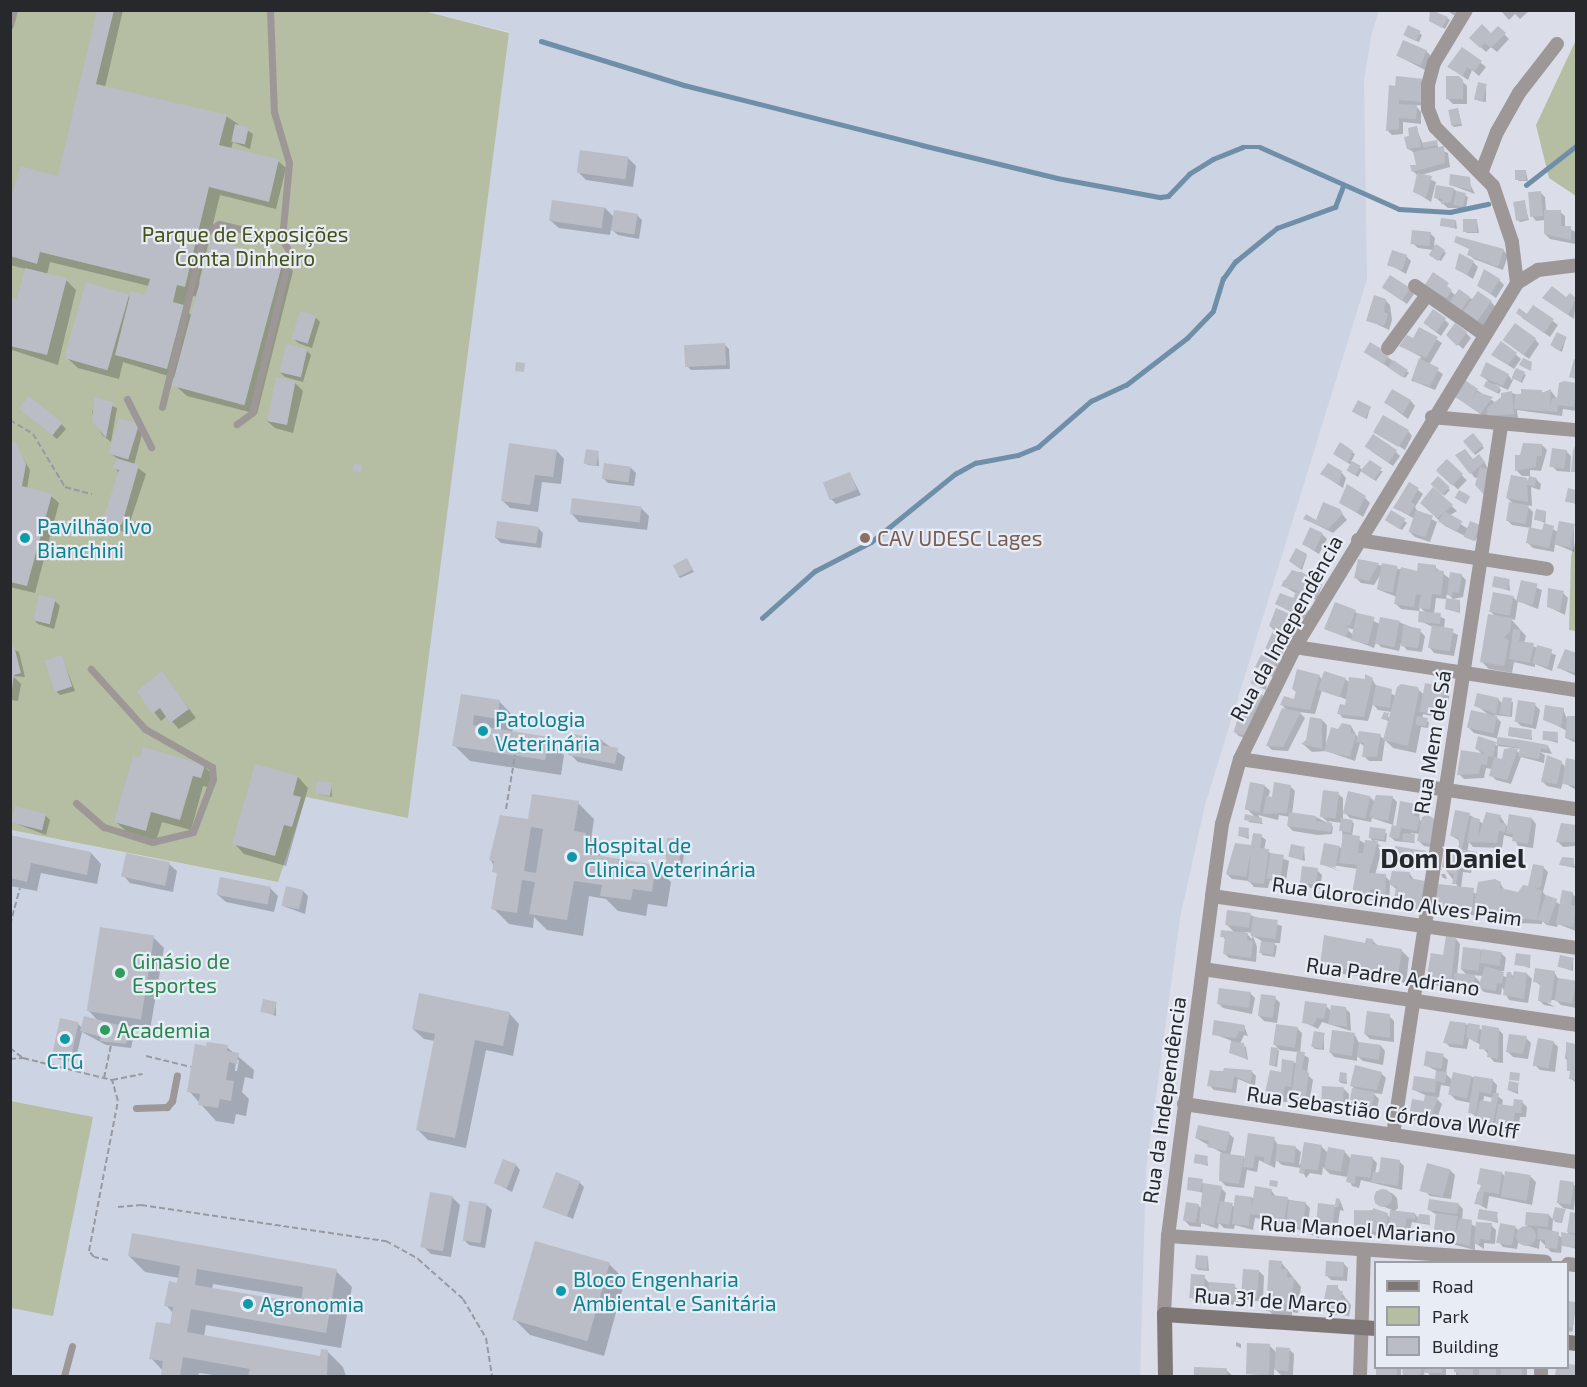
<!DOCTYPE html>
<html>
<head>
<meta charset="utf-8">
<style>
	body { margin:0 }
	#map { position:relative; width:1587px; height:1387px; overflow:hidden; background:#dbdee8; font-family:"Exo 2",sans-serif }
	div>[style] { position:absolute }
	.built>* { inset:0; background:#ccd3e3 }
	.green>* { inset:0; background:#b5bda3 }
	.shadow>* { inset:0; background:#0003; transform-origin:0 0 }
	.stream>* { height:4.5px; margin:-2.25px; padding:0 2.25px; transform-origin:2.25px; border-radius:2.25px; background:#6f8fa9 }
	.building>* { inset:0; background:#babdc6; transform-origin:0 0 }
	.round { border-radius:50% }
	.path>* { height:2px; margin-top:-1px; transform-origin:0; background:repeating-linear-gradient(90deg,#989aa2 0 6px,transparent 0 9px) }
	.service>* { height:7px; margin:-3.5px; padding:0 3.5px; transform-origin:3.5px; border-radius:3.5px; background:#9d9897 }
	.minor>* { height:14px; margin:-7px; padding:0 7px; transform-origin:7px; border-radius:7px; background:#9d9897 }
	.secondary>* { height:15px; margin:-7.5px; padding:0 7.5px; transform-origin:7.5px; border-radius:7.5px; background:#7e7775 }
	.dots>* { width:16px; height:16px; translate:-50% -50%; box-sizing:border-box; border:3px solid #e8ecf5; border-radius:50% }
	span { translate:-50% -50%; white-space:nowrap; text-align:center; line-height:1.15; -webkit-text-stroke:4.5px #e8ecf5; paint-order:stroke }
	.park-label { font-size:21px; color:#455217 }
	.culture-label { font-size:21px; color:#0d838f }
	.left { translate:0 -50%; text-align:left }
	.education-label { font-size:21px; color:#785e54 }
	.street-label { font-size:21px; color:#27282c }
	.leisure-label { font-size:21px; color:#27864d }
	.district-label { font-size:27px; color:#27282c; font-weight:700 }
	.frame { position:absolute; inset:0; border:12px solid #27282c; pointer-events:none }
	.legend { position:absolute; left:1374px; top:1261px; width:195px; height:108px; box-sizing:border-box; background:#e8ecf5; border:2px solid #9b9ea5; margin:0; padding:8px 10px; list-style:none; font-size:18px; color:#27282c }
	.legend li { display:flex; align-items:center; gap:12px; height:30px }
	.legend b { width:30px; border:2px solid #9b9ea5 }
</style>
</head>
<body>
<div id="map">
	<div class="built">
		<i style="clip-path:polygon(424px 11px,1379px 11px,1371px 36px,1364px 82px,1367px 279px,1205px 805px,1180px 918px,1146px 1170px,1140px 1376px,11px 1376px,10px 830px,277px 882px,306px 797px,407px 817px,509px 32px)"></i>
	</div>
	<div class="green">
		<i style="clip-path:polygon(10px 11px,424px 11px,509px 33px,408px 818px,306px 797px,278px 882px,11px 830px)"></i>
		<i style="clip-path:polygon(1576px 40px,1576px 196px,1549px 178px,1536px 125px)"></i>
		<i style="clip-path:polygon(1576px 539px,1576px 631px,1569px 630px,1571px 556px)"></i>
		<i style="clip-path:polygon(10px 1101px,93px 1117px,53px 1316px,11px 1308px)"></i>
	</div>
	<div class="shadow">
		<i style="clip-path:polygon(evenodd,99px 10px,123px 10px,105px 87px,226px 116px,253px 134px,250px 149px,233px 142px,231px 149px,278px 161px,286px 168px,276px 209px,220px 195px,199px 282px,283px 260px,293px 271px,257px 414px,187px 396px,176px 386px,178px 379px,123px 362px,119px 379px,78px 368px,67px 358px,128px 295px,131px 298px,146px 297px,149px 286px,50px 262px,47px 275px,66px 280px,76px 290px,58px 365px,12px 350px,10px 356px,10px 299px,17px 301px,26px 269px,10px 265px,10px 208px,59px 178px,99px 10px,188px 295px,198px 297px,193px 317px,184px 308px,188px 295px)"></i>
		<i style="clip-path:polygon(1433px 10px,1450px 20px,1445px 29px,1430px 20px)"></i>
		<i style="clip-path:polygon(1446px 10px,1459px 10px,1455px 16px)"></i>
		<i style="clip-path:polygon(1500px 10px,1530px 10px,1520px 19px,1515px 14px,1509px 20px)"></i>
		<i style="clip-path:polygon(1409px 27px,1422px 35px,1419px 42px,1407px 37px)"></i>
		<i style="clip-path:polygon(1498px 28px,1509px 39px,1497px 52px,1491px 47px,1486px 52px,1471px 38px,1491px 35px)"></i>
		<i style="clip-path:polygon(1463px 49px,1486px 67px,1479px 76px,1472px 70px,1468px 80px,1449px 67px)"></i>
		<i style="clip-path:polygon(1426px 51px,1431px 56px,1425px 70px,1398px 56px)"></i>
		<i style="clip-path:polygon(1458px 77px,1467px 86px,1467px 104px,1453px 104px,1448px 99px)"></i>
		<i style="clip-path:polygon(1398px 78px,1427px 106px,1415px 105px,1421px 112px,1421px 124px,1403px 122px,1403px 134px,1392px 135px,1388px 131px)"></i>
		<i style="clip-path:polygon(1486px 86px,1486px 102px,1479px 101px,1477px 99px)"></i>
		<i style="clip-path:polygon(1458px 109px,1462px 126px,1454px 127px,1452px 125px)"></i>
		<i style="clip-path:polygon(1416px 128px,1423px 144px,1436px 141px,1439px 149px,1448px 153px,1450px 167px,1421px 175px,1436px 182px,1431px 202px,1414px 191px,1418px 176px,1413px 171px,1417px 166px,1415px 153px,1408px 149px)"></i>
		<i style="clip-path:polygon(628px 158px,636px 166px,633px 187px,586px 180px,578px 172px)"></i>
		<i style="clip-path:polygon(1526px 172px,1528px 181px,1519px 181px,1517px 179px)"></i>
		<i style="clip-path:polygon(1468px 180px,1475px 194px,1451px 185px)"></i>
		<i style="clip-path:polygon(1453px 189px,1468px 197px,1466px 208px,1448px 208px,1436px 198px)"></i>
		<i style="clip-path:polygon(1540px 192px,1545px 197px,1546px 211px,1560px 212px,1565px 216px,1565px 227px,1576px 232px,1575px 244px,1550px 239px,1545px 234px,1545px 220px,1536px 221px,1532px 216px)"></i>
		<i style="clip-path:polygon(1524px 202px,1529px 220px,1520px 222px,1518px 220px)"></i>
		<i style="clip-path:polygon(605px 208px,615px 218px,637px 215px,642px 220px,639px 239px,618px 235px,611px 229px,610px 235px,559px 228px,551px 221px)"></i>
		<i style="clip-path:polygon(1456px 221px,1457px 229px,1442px 225px)"></i>
		<i style="clip-path:polygon(1477px 221px,1479px 233px,1467px 233px,1465px 231px)"></i>
		<i style="clip-path:polygon(1430px 233px,1435px 238px,1434px 245px,1446px 253px,1441px 261px,1433px 257px,1434px 250px,1418px 248px,1413px 243px)"></i>
		<i style="clip-path:polygon(1456px 242px,1503px 250px,1508px 255px,1503px 270px,1474px 259px,1469px 254px,1471px 249px)"></i>
		<i style="clip-path:polygon(1406px 256px,1411px 261px,1406px 274px,1389px 264px)"></i>
		<i style="clip-path:polygon(1473px 262px,1478px 267px,1473px 279px,1456px 268px)"></i>
		<i style="clip-path:polygon(1433px 274px,1456px 296px,1491px 302px,1496px 307px,1484px 326px,1430px 291px)"></i>
		<i style="clip-path:polygon(1499px 280px,1504px 285px,1496px 298px,1479px 286px)"></i>
		<i style="clip-path:polygon(1384px 288px,1409px 289px,1414px 294px,1407px 304px)"></i>
		<i style="clip-path:polygon(1570px 295px,1576px 300px,1574px 319px,1544px 298px,1567px 299px)"></i>
		<i style="clip-path:polygon(1385px 300px,1390px 305px,1392px 320px,1389px 330px,1368px 320px)"></i>
		<i style="clip-path:polygon(1534px 307px,1558px 325px,1550px 337px,1522px 318px)"></i>
		<i style="clip-path:polygon(315px 317px,320px 322px,312px 348px,298px 343px,293px 338px)"></i>
		<i style="clip-path:polygon(1445px 320px,1449px 324px,1441px 336px,1429px 327px)"></i>
		<i style="clip-path:polygon(1420px 329px,1442px 343px,1429px 365px,1443px 374px,1435px 390px,1413px 381px,1421px 357px,1401px 346px,1414px 340px)"></i>
		<i style="clip-path:polygon(1466px 333px,1471px 338px,1463px 349px,1448px 335px)"></i>
		<i style="clip-path:polygon(1566px 338px,1562px 352px,1553px 347px)"></i>
		<i style="clip-path:polygon(1535px 339px,1539px 344px,1529px 359px,1509px 344px)"></i>
		<i style="clip-path:polygon(1502px 343px,1521px 359px,1514px 369px,1493px 355px)"></i>
		<i style="clip-path:polygon(724px 344px,729px 349px,730px 369px,691px 370px,686px 365px)"></i>
		<i style="clip-path:polygon(1370px 344px,1409px 373px,1405px 378px,1365px 352px)"></i>
		<i style="clip-path:polygon(306px 350px,311px 355px,303px 382px,285px 377px,280px 372px)"></i>
		<i style="clip-path:polygon(1517px 370px,1526px 375px,1522px 383px,1514px 378px,1508px 390px,1495px 384px,1501px 390px,1499px 394px,1485px 387px,1488px 381px,1482px 376px,1508px 375px,1512px 380px)"></i>
		<i style="clip-path:polygon(1465px 382px,1496px 403px,1512px 393px,1522px 396px,1551px 391px,1558px 400px,1561px 385px,1576px 384px,1576px 411px,1563px 409px,1562px 416px,1517px 410px,1518px 419px,1486px 418px,1461px 400px)"></i>
		<i style="clip-path:polygon(295px 383px,303px 391px,293px 433px,275px 428px,267px 421px)"></i>
		<i style="clip-path:polygon(95px 399px,117px 408px,111px 442px,102px 435px,92px 413px)"></i>
		<i style="clip-path:polygon(1411px 401px,1415px 406px,1408px 419px,1386px 403px)"></i>
		<i style="clip-path:polygon(1370px 408px,1367px 419px,1355px 413px)"></i>
		<i style="clip-path:polygon(26px 413px,61px 424px,66px 429px,57px 439px)"></i>
		<i style="clip-path:polygon(120px 420px,143px 430px,134px 465px,146px 474px,126px 534px,105px 520px,119px 473px,115px 468px,118px 459px,110px 453px)"></i>
		<i style="clip-path:polygon(1375px 431px,1408px 431px,1412px 436px,1405px 450px)"></i>
		<i style="left:1473px;top:435px;width:17px;height:11px;rotate:50deg"></i>
		<i style="clip-path:polygon(14px 443px,30px 470px,27px 489px,51px 496px,59px 503px,35px 593px,10px 587px,10px 445px)"></i>
		<i style="clip-path:polygon(1340px 444px,1355px 454px,1351px 462px,1363px 470px,1383px 471px,1376px 481px,1361px 471px,1358px 477px,1350px 472px,1351px 465px,1337px 456px)"></i>
		<i style="clip-path:polygon(1542px 445px,1547px 450px,1541px 471px,1530px 470px,1530px 476px,1522px 476px,1517px 471px,1517px 457px)"></i>
		<i style="clip-path:polygon(557px 451px,564px 459px,561px 484px,542px 482px,538px 512px,510px 508px,502px 500px)"></i>
		<i style="clip-path:polygon(1371px 451px,1396px 452px,1400px 456px,1393px 466px)"></i>
		<i style="clip-path:polygon(1566px 451px,1571px 456px,1570px 472px,1557px 471px,1552px 466px)"></i>
		<i style="clip-path:polygon(598px 452px,599px 466px,588px 465px,586px 463px)"></i>
		<i style="left:1446px;top:460px;width:29px;height:13px;rotate:44deg"></i>
		<i style="clip-path:polygon(1473px 461px,1484px 461px,1491px 475px,1475px 478px,1471px 473px)"></i>
		<i style="clip-path:polygon(631px 468px,636px 473px,634px 486px,608px 483px,603px 478px)"></i>
		<i style="clip-path:polygon(1341px 472px,1346px 478px,1343px 488px,1322px 474px)"></i>
		<i style="clip-path:polygon(850px 474px,861px 495px,836px 504px,831px 499px)"></i>
		<i style="left:1438px;top:478px;width:17px;height:8px;rotate:45deg"></i>
		<i style="clip-path:polygon(1526px 479px,1529px 482px,1536px 479px,1541px 484px,1540px 490px,1531px 487px,1532px 506px,1526px 505px,1533px 512px,1531px 529px,1543px 532px,1545px 523px,1535px 519px,1546px 512px,1545px 525px,1558px 532px,1574px 525px,1574px 552px,1555px 544px,1554px 552px,1533px 548px,1528px 543px,1531px 528px,1512px 525px,1507px 520px,1514px 504px,1507px 498px)"></i>
		<i style="clip-path:polygon(1410px 484px,1423px 494px,1415px 507px,1418px 512px,1437px 522px,1430px 542px,1415px 537px,1410px 532px,1415px 519px,1395px 508px)"></i>
		<i style="clip-path:polygon(1433px 489px,1457px 511px,1449px 516px,1468px 529px,1470px 523px,1481px 529px,1475px 541px,1445px 526px,1426px 508px)"></i>
		<i style="clip-path:polygon(1569px 490px,1576px 491px,1576px 504px,1567px 501px)"></i>
		<i style="clip-path:polygon(1365px 498px,1370px 503px,1363px 517px,1341px 502px)"></i>
		<i style="clip-path:polygon(641px 508px,649px 516px,647px 530px,579px 522px,572px 514px)"></i>
		<i style="clip-path:polygon(1339px 510px,1347px 520px,1333px 533px,1305px 519px,1317px 522px)"></i>
		<i style="clip-path:polygon(1392px 512px,1407px 523px,1402px 530px,1388px 522px)"></i>
		<i style="clip-path:polygon(538px 528px,543px 533px,541px 548px,501px 543px,496px 538px)"></i>
		<i style="clip-path:polygon(1322px 534px,1327px 539px,1319px 554px,1303px 544px)"></i>
		<i style="clip-path:polygon(1307px 555px,1302px 570px,1293px 563px)"></i>
		<i style="clip-path:polygon(687px 560px,694px 572px,680px 578px,678px 576px)"></i>
		<i style="clip-path:polygon(1359px 561px,1418px 573px,1435px 567px,1450px 579px,1461px 575px,1466px 580px,1463px 597px,1453px 599px,1447px 593px,1446px 599px,1436px 598px,1434px 614px,1445px 619px,1444px 628px,1458px 635px,1454px 656px,1434px 653px,1430px 648px,1433px 627px,1420px 621px,1426px 613px,1420px 607px,1419px 611px,1401px 609px,1396px 604px,1397px 597px,1379px 590px,1382px 572px,1374px 585px,1361px 583px,1356px 578px)"></i>
		<i style="clip-path:polygon(1293px 572px,1301px 572px,1322px 584px,1317px 600px,1300px 595px,1310px 613px,1307px 621px,1277px 604px,1294px 600px,1297px 594px,1282px 585px,1284px 580px,1289px 582px)"></i>
		<i style="clip-path:polygon(1509px 580px,1510px 591px,1494px 586px)"></i>
		<i style="clip-path:polygon(1522px 582px,1542px 590px,1538px 609px,1518px 601px,1515px 620px,1511px 619px,1526px 636px,1524px 643px,1556px 655px,1552px 671px,1535px 664px,1535px 667px,1514px 662px,1512px 673px,1489px 669px,1481px 661px,1496px 617px,1491px 612px,1513px 597px,1518px 602px)"></i>
		<i style="clip-path:polygon(1563px 593px,1568px 598px,1565px 615px,1549px 607px)"></i>
		<i style="clip-path:polygon(55px 601px,60px 606px,54px 629px,38px 624px,33px 619px)"></i>
		<i style="clip-path:polygon(1460px 602px,1460px 613px,1446px 609px)"></i>
		<i style="clip-path:polygon(evenodd,1355px 612px,1380px 624px,1399px 622px,1420px 631px,1425px 636px,1422px 652px,1407px 650px,1401px 643px,1399px 651px,1381px 647px,1376px 642px,1374px 648px,1325px 629px,1355px 612px,1345px 627px,1355px 630px,1354px 636px,1345px 627px)"></i>
		<i style="clip-path:polygon(1298px 619px,1303px 624px,1299px 641px,1284px 635px,1293px 644px,1287px 659px,1274px 654px,1269px 649px,1279px 635px,1270px 626px)"></i>
		<i style="clip-path:polygon(10px 648px,19px 652px,25px 677px,13px 676px,21px 684px,18px 701px,10px 700px)"></i>
		<i style="clip-path:polygon(1566px 651px,1576px 654px,1576px 676px,1559px 668px)"></i>
		<i style="clip-path:polygon(62px 657px,75px 691px,60px 695px,55px 690px)"></i>
		<i style="clip-path:polygon(1277px 660px,1282px 665px,1276px 679px,1257px 667px)"></i>
		<i style="clip-path:polygon(162px 673px,196px 718px,179px 729px,167px 716px,161px 721px,139px 692px)"></i>
		<i style="clip-path:polygon(1319px 676px,1323px 680px,1345px 679px,1350px 683px,1372px 679px,1377px 687px,1396px 696px,1418px 689px,1424px 695px,1445px 688px,1450px 693px,1445px 719px,1423px 714px,1422px 719px,1429px 722px,1428px 728px,1421px 727px,1416px 753px,1393px 748px,1385px 740px,1382px 761px,1369px 761px,1364px 756px,1365px 747px,1360px 743px,1355px 761px,1326px 751px,1312px 752px,1303px 744px,1322px 720px,1327px 725px,1326px 745px,1338px 731px,1351px 726px,1358px 738px,1380px 736px,1385px 740px,1390px 722px,1382px 718px,1391px 717px,1392px 712px,1378px 710px,1373px 704px,1368px 721px,1343px 718px,1339px 713px,1348px 700px,1322px 690px,1315px 714px,1299px 712px,1305px 718px,1288px 751px,1272px 750px,1267px 745px,1287px 710px,1282px 705px,1295px 701px,1297px 693px,1293px 689px)"></i>
		<i style="clip-path:polygon(1267px 681px,1266px 690px,1252px 683px)"></i>
		<i style="clip-path:polygon(462px 696px,499px 701px,515px 718px,512px 733px,548px 739px,564px 755px,561px 775px,470px 761px,454px 745px)"></i>
		<i style="clip-path:polygon(1262px 696px,1267px 701px,1258px 718px,1250px 715px,1257px 721px,1251px 740px,1239px 736px,1234px 731px,1249px 715px,1242px 709px)"></i>
		<i style="clip-path:polygon(evenodd,1498px 699px,1503px 704px,1513px 702px,1512px 717px,1494px 715px,1501px 722px,1497px 738px,1548px 746px,1552px 754px,1540px 752px,1545px 755px,1544px 763px,1521px 757px,1511px 784px,1496px 780px,1491px 775px,1492px 769px,1486px 768px,1484px 778px,1464px 779px,1459px 774px,1483px 755px,1477px 749px,1493px 742px,1497px 746px,1499px 739px,1474px 733px,1469px 728px,1490px 716px,1476px 705px,1498px 699px,1498px 746px,1521px 749px,1520px 754px,1517px 751px,1503px 761px,1497px 760px,1498px 746px)"></i>
		<i style="clip-path:polygon(1535px 705px,1540px 710px,1536px 729px,1521px 726px,1516px 721px)"></i>
		<i style="clip-path:polygon(1563px 709px,1567px 719px,1576px 718px,1576px 743px,1566px 738px,1567px 731px,1545px 719px)"></i>
		<i style="clip-path:polygon(1531px 731px,1532px 740px,1510px 736px)"></i>
		<i style="clip-path:polygon(1557px 734px,1558px 743px,1543px 739px)"></i>
		<i style="clip-path:polygon(602px 741px,625px 757px,622px 771px,578px 762px,570px 754px)"></i>
		<i style="clip-path:polygon(1568px 760px,1576px 764px,1576px 790px,1563px 782px,1561px 789px,1547px 786px,1543px 782px,1561px 762px,1566px 768px)"></i>
		<i style="clip-path:polygon(204px 766px,215px 777px,212px 788px,203px 786px,191px 830px,162px 822px,156px 841px,127px 832px,116px 822px)"></i>
		<i style="clip-path:polygon(256px 766px,298px 777px,308px 788px,286px 866px,244px 854px,234px 843px)"></i>
		<i style="clip-path:polygon(331px 785px,332px 797px,317px 794px)"></i>
		<i style="clip-path:polygon(1265px 786px,1270px 791px,1268px 798px,1273px 799px,1290px 786px,1295px 791px,1292px 814px,1316px 817px,1330px 824px,1321px 816px,1338px 794px,1343px 798px,1343px 819px,1354px 823px,1352px 836px,1366px 844px,1374px 842px,1370px 838px,1387px 833px,1386px 842px,1374px 840px,1382px 848px,1375px 875px,1385px 876px,1391px 882px,1410px 874px,1414px 880px,1424px 882px,1425px 912px,1400px 904px,1395px 900px,1397px 890px,1390px 883px,1389px 906px,1381px 901px,1382px 894px,1375px 893px,1374px 900px,1359px 898px,1354px 893px,1358px 869px,1325px 864px,1341px 872px,1322px 864px,1325px 845px,1343px 848px,1342px 823px,1328px 821px,1333px 827px,1332px 834px,1318px 835px,1293px 831px,1288px 826px,1290px 817px,1279px 815px,1278px 820px,1258px 815px,1263px 824px,1248px 822px,1255px 817px,1247px 809px)"></i>
		<i style="clip-path:polygon(1370px 797px,1375px 802px,1393px 798px,1397px 802px,1393px 825px,1372px 818px,1371px 822px,1350px 818px,1345px 813px)"></i>
		<i style="clip-path:polygon(578px 803px,594px 819px,591px 840px,601px 851px,600px 857px,655px 866px,671px 882px,667px 907px,648px 904px,646px 916px,618px 911px,606px 899px,589px 896px,583px 936px,547px 930px,534px 917px,533px 928px,509px 924px,493px 908px,498px 876px,491px 860px,529px 821px)"></i>
		<i style="clip-path:polygon(1415px 805px,1420px 810px,1419px 818px,1436px 848px,1424px 846px,1419px 841px,1420px 834px,1411px 833px,1415px 843px,1395px 841px,1390px 836px)"></i>
		<i style="clip-path:polygon(45px 815px,50px 820px,46px 835px,12px 822px)"></i>
		<i style="clip-path:polygon(1470px 815px,1485px 825px,1500px 816px,1508px 828px,1532px 819px,1536px 824px,1533px 848px,1518px 846px,1514px 838px,1504px 835px,1502px 848px,1473px 847px,1469px 842px,1467px 852px,1481px 854px,1486px 859px,1484px 867px,1472px 867px,1471px 873px,1463px 872px,1461px 888px,1477px 894px,1500px 883px,1505px 891px,1519px 894px,1529px 887px,1543px 867px,1548px 872px,1543px 892px,1546px 896px,1561px 905px,1572px 893px,1576px 898px,1576px 931px,1558px 924px,1557px 927px,1547px 925px,1542px 921px,1542px 924px,1516px 923px,1511px 917px,1510px 923px,1476px 912px,1476px 916px,1442px 908px,1437px 903px,1459px 888px,1443px 866px,1459px 850px,1460px 841px,1452px 836px)"></i>
		<i style="clip-path:polygon(1563px 825px,1576px 826px,1576px 846px,1563px 847px,1558px 842px)"></i>
		<i style="clip-path:polygon(1248px 830px,1249px 839px,1240px 836px)"></i>
		<i style="clip-path:polygon(1261px 836px,1266px 840px,1264px 850px,1289px 861px,1285px 887px,1270px 880px,1268px 888px,1254px 887px,1249px 881px,1232px 879px,1227px 874px)"></i>
		<i style="clip-path:polygon(10px 837px,91px 853px,101px 864px,97px 884px,41px 873px,37px 891px,10px 886px)"></i>
		<i style="clip-path:polygon(680px 841px,685px 846px,681px 875px,669px 873px,664px 868px)"></i>
		<i style="clip-path:polygon(1304px 848px,1305px 861px,1291px 857px)"></i>
		<i style="clip-path:polygon(1426px 852px,1431px 857px,1433px 870px,1404px 868px,1395px 859px)"></i>
		<i style="clip-path:polygon(1515px 859px,1516px 869px,1499px 867px)"></i>
		<i style="clip-path:polygon(1573px 860px,1575px 868px,1561px 865px)"></i>
		<i style="clip-path:polygon(169px 864px,177px 871px,173px 892px,130px 883px,123px 875px)"></i>
		<i style="clip-path:polygon(1317px 870px,1322px 875px,1320px 889px,1306px 887px,1301px 882px)"></i>
		<i style="clip-path:polygon(1441px 874px,1445px 874px,1447px 879px,1443px 878px)"></i>
		<i style="clip-path:polygon(270px 888px,278px 896px,274px 912px,226px 902px,218px 895px)"></i>
		<i style="clip-path:polygon(303px 891px,308px 896px,305px 914px,283px 906px)"></i>
		<i style="clip-path:polygon(evenodd,1250px 915px,1282px 926px,1280px 943px,1273px 943px,1277px 946px,1275px 957px,1262px 955px,1262px 941px,1253px 936px,1257px 947px,1256px 962px,1229px 958px,1224px 953px,1226px 940px,1222px 936px,1235px 933px,1227px 925px,1250px 915px,1244px 932px,1253px 933px,1252px 939px,1249px 936px,1244px 932px)"></i>
		<i style="clip-path:polygon(153px 937px,164px 948px,150px 1030px,117px 1024px,134px 1035px,131px 1048px,106px 1045px,82px 1032px,75px 1063px,58px 1059px,53px 1054px,78px 1024px,82px 1028px,99px 1022px,88px 1010px)"></i>
		<i style="clip-path:polygon(evenodd,1456px 939px,1460px 944px,1457px 975px,1468px 976px,1461px 969px,1464px 948px,1501px 953px,1506px 958px,1504px 971px,1496px 971px,1507px 978px,1511px 974px,1514px 977px,1527px 974px,1532px 979px,1528px 1003px,1509px 1000px,1502px 987px,1501px 995px,1484px 992px,1479px 987px,1479px 991px,1433px 985px,1428px 980px,1456px 939px,1473px 975px,1483px 976px,1481px 983px,1473px 975px)"></i>
		<i style="clip-path:polygon(1373px 941px,1378px 946px,1401px 950px,1409px 958px,1406px 983px,1329px 972px,1322px 965px)"></i>
		<i style="clip-path:polygon(1530px 957px,1530px 968px,1516px 964px)"></i>
		<i style="clip-path:polygon(1573px 959px,1573px 971px,1560px 967px)"></i>
		<i style="clip-path:polygon(1554px 972px,1559px 980px,1576px 984px,1576px 1008px,1561px 1005px,1556px 1000px,1543px 1000px,1555px 1007px,1544px 1005px,1539px 1000px,1541px 986px,1535px 981px)"></i>
		<i style="clip-path:polygon(1250px 993px,1255px 998px,1252px 1014px,1223px 1008px,1218px 1003px)"></i>
		<i style="clip-path:polygon(1275px 998px,1280px 1003px,1277px 1023px,1264px 1021px,1259px 1016px)"></i>
		<i style="clip-path:polygon(276px 1004px,276px 1016px,262px 1011px)"></i>
		<i style="clip-path:polygon(1326px 1006px,1331px 1011px,1345px 1008px,1350px 1013px,1351px 1031px,1322px 1022px,1318px 1029px,1304px 1022px)"></i>
		<i style="clip-path:polygon(509px 1013px,519px 1024px,513px 1056px,486px 1050px,466px 1148px,428px 1140px,417px 1129px,435px 1041px,424px 1039px,413px 1029px)"></i>
		<i style="clip-path:polygon(1389px 1016px,1394px 1021px,1394px 1042px,1370px 1039px,1365px 1034px)"></i>
		<i style="clip-path:polygon(1465px 1024px,1483px 1030px,1498px 1029px,1503px 1034px,1503px 1063px,1494px 1062px,1481px 1045px,1469px 1038px,1467px 1049px,1450px 1047px,1445px 1042px)"></i>
		<i style="clip-path:polygon(1244px 1026px,1248px 1036px,1244px 1035px,1240px 1044px,1246px 1047px,1248px 1060px,1231px 1052px,1232px 1041px,1214px 1034px)"></i>
		<i style="clip-path:polygon(1297px 1028px,1302px 1033px,1300px 1053px,1309px 1058px,1307px 1074px,1313px 1080px,1309px 1105px,1297px 1103px,1289px 1090px,1287px 1102px,1270px 1101px,1265px 1096px,1282px 1073px,1284px 1061px,1296px 1063px,1298px 1052px,1280px 1050px,1275px 1045px)"></i>
		<i style="clip-path:polygon(1324px 1034px,1324px 1050px,1315px 1049px,1313px 1047px)"></i>
		<i style="clip-path:polygon(1355px 1035px,1359px 1043px,1381px 1046px,1385px 1051px,1383px 1065px,1363px 1061px,1357px 1056px,1357px 1061px,1334px 1057px,1330px 1052px)"></i>
		<i style="clip-path:polygon(1526px 1038px,1531px 1043px,1528px 1059px,1513px 1057px,1508px 1052px)"></i>
		<i style="clip-path:polygon(1553px 1042px,1558px 1047px,1555px 1072px,1540px 1070px,1535px 1065px)"></i>
		<i style="clip-path:polygon(1567px 1044px,1576px 1046px,1576px 1083px,1570px 1078px,1570px 1063px,1565px 1058px)"></i>
		<i style="clip-path:polygon(evenodd,227px 1047px,254px 1070px,253px 1079px,245px 1077px,242px 1092px,249px 1099px,246px 1116px,236px 1114px,234px 1124px,216px 1121px,189px 1091px,227px 1047px,236px 1060px,239px 1060px,237px 1071px,235px 1071px,236px 1060px)"></i>
		<i style="clip-path:polygon(1273px 1049px,1279px 1050px,1277px 1067px,1270px 1065px)"></i>
		<i style="clip-path:polygon(evenodd,1443px 1056px,1448px 1060px,1446px 1074px,1453px 1081px,1471px 1077px,1492px 1080px,1497px 1085px,1496px 1095px,1503px 1100px,1502px 1106px,1515px 1108px,1522px 1102px,1527px 1107px,1526px 1117px,1520px 1117px,1517px 1136px,1497px 1130px,1496px 1134px,1482px 1131px,1477px 1126px,1478px 1118px,1470px 1112px,1471px 1103px,1456px 1100px,1451px 1095px,1452px 1087px,1441px 1085px,1439px 1097px,1435px 1097px,1442px 1104px,1435px 1125px,1415px 1121px,1410px 1116px,1425px 1103px,1427px 1096px,1414px 1090px,1436px 1080px,1437px 1071px,1425px 1065px,1443px 1056px,1484px 1096px,1493px 1098px,1492px 1104px,1483px 1102px,1484px 1096px)"></i>
		<i style="clip-path:polygon(1211px 1071px,1252px 1072px,1256px 1076px,1255px 1086px,1238px 1079px,1236px 1093px,1214px 1090px,1209px 1085px)"></i>
		<i style="clip-path:polygon(1381px 1073px,1386px 1078px,1382px 1094px,1373px 1093px,1379px 1099px,1376px 1114px,1355px 1111px,1348px 1104px,1357px 1091px,1352px 1086px)"></i>
		<i style="clip-path:polygon(1346px 1074px,1347px 1084px,1341px 1083px,1339px 1081px)"></i>
		<i style="clip-path:polygon(1518px 1085px,1518px 1094px,1508px 1090px)"></i>
		<i style="clip-path:polygon(1344px 1089px,1349px 1094px,1348px 1108px,1328px 1107px,1323px 1103px)"></i>
		<i style="clip-path:polygon(1229px 1134px,1234px 1138px,1230px 1156px,1246px 1158px,1274px 1139px,1278px 1145px,1296px 1148px,1301px 1152px,1299px 1165px,1321px 1146px,1328px 1153px,1344px 1151px,1351px 1159px,1372px 1158px,1377px 1163px,1375px 1174px,1399px 1161px,1404px 1166px,1402px 1190px,1361px 1180px,1359px 1188px,1352px 1186px,1348px 1177px,1330px 1174px,1323px 1167px,1322px 1175px,1310px 1173px,1306px 1178px,1301px 1168px,1282px 1165px,1276px 1160px,1275px 1168px,1259px 1160px,1257px 1172px,1247px 1170px,1244px 1188px,1226px 1186px,1221px 1181px,1222px 1153px,1196px 1138px)"></i>
		<i style="clip-path:polygon(1207px 1158px,1208px 1166px,1195px 1162px)"></i>
		<i style="clip-path:polygon(516px 1165px,520px 1170px,512px 1192px,496px 1183px)"></i>
		<i style="clip-path:polygon(1450px 1170px,1455px 1175px,1451px 1199px,1430px 1196px,1425px 1191px)"></i>
		<i style="clip-path:polygon(1502px 1173px,1506px 1178px,1507px 1173px,1531px 1177px,1536px 1182px,1532px 1205px,1489px 1196px,1487px 1209px,1476px 1203px,1477px 1193px)"></i>
		<i style="clip-path:polygon(1202px 1180px,1203px 1185px,1221px 1188px,1226px 1193px,1224px 1203px,1236px 1207px,1237px 1197px,1255px 1198px,1271px 1190px,1276px 1197px,1305px 1203px,1310px 1208px,1308px 1224px,1317px 1227px,1320px 1205px,1336px 1207px,1340px 1200px,1344px 1211px,1340px 1210px,1337px 1232px,1320px 1228px,1319px 1238px,1289px 1226px,1288px 1233px,1273px 1231px,1269px 1220px,1255px 1218px,1253px 1230px,1235px 1225px,1234px 1229px,1224px 1228px,1219px 1223px,1218px 1229px,1201px 1223px,1201px 1227px,1190px 1226px,1185px 1221px,1198px 1205px,1202px 1209px,1204px 1193px,1188px 1189px)"></i>
		<i style="clip-path:polygon(579px 1182px,584px 1187px,573px 1219px,546px 1207px)"></i>
		<i style="clip-path:polygon(1573px 1184px,1576px 1187px,1574px 1210px,1563px 1208px,1558px 1203px)"></i>
		<i style="clip-path:polygon(1376px 1191px,1392px 1193px,1397px 1198px,1398px 1208px,1394px 1212px,1415px 1214px,1419px 1219px,1429px 1216px,1430px 1225px,1412px 1222px,1408px 1239px,1391px 1233px,1391px 1237px,1360px 1234px,1355px 1229px,1356px 1211px,1379px 1210px,1391px 1218px,1392px 1210px,1375px 1203px)"></i>
		<i style="clip-path:polygon(452px 1197px,460px 1205px,451px 1257px,431px 1254px,423px 1246px)"></i>
		<i style="clip-path:polygon(1458px 1204px,1463px 1209px,1462px 1220px,1477px 1227px,1491px 1225px,1496px 1230px,1495px 1244px,1484px 1243px,1484px 1249px,1475px 1243px,1475px 1250px,1440px 1241px,1435px 1236px,1437px 1215px,1429px 1210px)"></i>
		<i style="clip-path:polygon(487px 1205px,492px 1210px,485px 1248px,469px 1245px,464px 1240px)"></i>
		<i style="clip-path:polygon(1565px 1210px,1562px 1223px,1556px 1222px,1554px 1220px)"></i>
		<i style="clip-path:polygon(1497px 1214px,1498px 1223px,1479px 1218px)"></i>
		<i style="clip-path:polygon(1571px 1214px,1576px 1215px,1576px 1249px,1562px 1244px,1561px 1253px,1551px 1252px,1540px 1240px,1539px 1249px,1518px 1243px,1517px 1249px,1503px 1247px,1499px 1242px,1515px 1227px,1519px 1231px,1532px 1230px,1526px 1225px,1549px 1215px,1553px 1220px,1552px 1232px,1563px 1238px,1568px 1235px)"></i>
		<i style="clip-path:polygon(evenodd,129px 1256px,336px 1271px,352px 1287px,341px 1348px,206px 1325px,204px 1337px,321px 1358px,327px 1351px,343px 1367px,346px 1376px,220px 1376px,199px 1373px,198px 1376px,162px 1376px,163px 1371px,151px 1358px,171px 1326px,173px 1313px,166px 1305px,179px 1278px,145px 1272px,129px 1256px,213px 1284px,303px 1299px,302px 1304px,212px 1290px,213px 1284px)"></i>
		<i style="clip-path:polygon(1208px 1258px,1209px 1271px,1198px 1270px,1196px 1268px)"></i>
		<i style="clip-path:polygon(1281px 1262px,1301px 1287px,1298px 1313px,1292px 1312px,1292px 1319px,1276px 1318px,1268px 1310px)"></i>
		<i style="clip-path:polygon(1343px 1263px,1348px 1268px,1347px 1281px,1331px 1280px,1326px 1275px)"></i>
		<i style="clip-path:polygon(609px 1264px,625px 1280px,604px 1356px,530px 1335px,514px 1319px)"></i>
		<i style="clip-path:polygon(1259px 1271px,1264px 1276px,1263px 1301px,1249px 1301px,1244px 1296px)"></i>
		<i style="clip-path:polygon(1204px 1277px,1209px 1283px,1234px 1286px,1239px 1290px,1238px 1305px,1214px 1303px,1208px 1297px,1207px 1303px,1196px 1302px,1191px 1297px)"></i>
		<i style="clip-path:polygon(1337px 1287px,1351px 1305px,1349px 1316px,1329px 1314px,1324px 1310px)"></i>
		<i style="left:1568px;top:1303px;width:8px;height:28px;rotate:7deg"></i>
		<i style="clip-path:polygon(1236px 1342px,1241px 1344px,1241px 1348px,1236px 1346px)"></i>
		<i style="clip-path:polygon(1270px 1346px,1277px 1353px,1289px 1349px,1294px 1354px,1293px 1375px,1281px 1375px,1274px 1368px,1274px 1376px,1247px 1374px)"></i>
		<i style="clip-path:polygon(1568px 1365px,1576px 1367px,1576px 1376px,1556px 1376px,1557px 1368px)"></i>
		<i style="left:1379px;top:1368px;width:22px;height:8px"></i>
		<i style="clip-path:polygon(1405px 1368px,1446px 1368px,1446px 1376px,1431px 1376px,1425px 1370px,1424px 1376px,1405px 1376px)"></i>
		<i style="left:1456px;top:1368px;width:71px;height:8px"></i>
		<i style="clip-path:polygon(1195px 1369px,1226px 1370px,1233px 1376px,1195px 1376px)"></i>
	</div>
	<div class="stream">
		<i style="left:541px;top:41px;width:150px;rotate:17.1deg"></i>
		<i style="left:684px;top:85px;width:245px;rotate:14.1deg"></i>
		<i style="left:922px;top:145px;width:139px;rotate:13.7deg"></i>
		<i style="left:1057px;top:178px;width:105px;rotate:10.5deg"></i>
		<i style="left:1160px;top:197px;width:8px;rotate:-7deg"></i>
		<i style="left:1168px;top:196px;width:30px;rotate:-46deg"></i>
		<i style="left:1189px;top:174px;width:28px;rotate:-32deg"></i>
		<i style="left:1213px;top:159px;width:32px;rotate:-22deg"></i>
		<i style="left:1243px;top:147px;width:17px"></i>
		<i style="left:1260px;top:147px;width:152px;rotate:24deg"></i>
		<i style="left:1399px;top:209px;width:51px;rotate:3.4deg"></i>
		<i style="left:1450px;top:212px;width:39px;rotate:-12deg"></i>
		<i style="left:1526px;top:185px;width:63px;rotate:-38deg"></i>
		<i style="left:762px;top:618px;width:71px;rotate:-41.6deg"></i>
		<i style="left:815px;top:571px;width:63px;rotate:-27.4deg"></i>
		<i style="left:871px;top:542px;width:108px;rotate:-39deg"></i>
		<i style="left:955px;top:474px;width:23px;rotate:-29deg"></i>
		<i style="left:975px;top:463px;width:44px;rotate:-10.5deg"></i>
		<i style="left:1018px;top:455px;width:22px;rotate:-22deg"></i>
		<i style="left:1038px;top:447px;width:70px;rotate:-41deg"></i>
		<i style="left:1091px;top:401px;width:38px;rotate:-25deg"></i>
		<i style="left:1126px;top:385px;width:77px;rotate:-37.6deg"></i>
		<i style="left:1187px;top:338px;width:37px;rotate:-46deg"></i>
		<i style="left:1213px;top:311px;width:34px;rotate:-73deg"></i>
		<i style="left:1223px;top:279px;width:21px;rotate:-55deg"></i>
		<i style="left:1235px;top:262px;width:54px;rotate:-39deg"></i>
		<i style="left:1277px;top:228px;width:62px;rotate:-19.9deg"></i>
		<i style="left:1335px;top:207px;width:22px;rotate:-69deg"></i>
	</div>
	<div class="building">
		<i style="clip-path:polygon(97px 10px,114px 10px,96px 84px,227px 115px,219px 145px,279px 159px,269px 202px,209px 187px,185px 287px,177px 285px,173px 302px,184px 305px,167px 369px,115px 355px,131px 291px,145px 295px,150px 279px,40px 252px,37px 264px,10px 256px,10px 202px,20px 166px,58px 176px)"></i>
		<i style="clip-path:polygon(1430px 10px,1448px 17px,1442px 28px,1429px 21px)"></i>
		<i style="clip-path:polygon(1482px 24px,1491px 33px,1498px 26px,1506px 33px,1491px 48px,1485px 43px,1480px 48px,1469px 38px)"></i>
		<i style="left:1408px;top:25px;width:14px;height:11px;rotate:25deg"></i>
		<i style="left:1403px;top:40px;width:26px;height:17px;rotate:23deg"></i>
		<i style="clip-path:polygon(1462px 47px,1482px 61px,1474px 72px,1467px 67px,1463px 76px,1447px 67px)"></i>
		<i style="clip-path:polygon(1396px 76px,1424px 79px,1422px 102px,1399px 100px,1399px 104px,1417px 105px,1416px 119px,1399px 118px,1399px 129px,1386px 131px,1389px 85px,1395px 86px)"></i>
		<i style="clip-path:polygon(1446px 76px,1459px 76px,1463px 80px,1463px 99px,1446px 99px)"></i>
		<i style="left:1478px;top:82px;width:9px;height:18px;rotate:13deg"></i>
		<i style="left:1458px;top:108px;width:16px;height:10px;rotate:79deg"></i>
		<i style="left:235px;top:124px;width:14px;height:18px;rotate:12deg"></i>
		<i style="clip-path:polygon(1417px 126px,1421px 147px,1407px 149px,1404px 137px,1409px 136px,1408px 128px)"></i>
		<i style="left:1437px;top:140px;width:5px;height:15px;rotate:79deg"></i>
		<i style="clip-path:polygon(1444px 146px,1445px 163px,1412px 172px,1410px 165px,1416px 165px,1413px 152px)"></i>
		<i style="left:580px;top:150px;width:49px;height:23px;rotate:8deg"></i>
		<i style="left:1515px;top:170px;width:11px;height:10px"></i>
		<i style="clip-path:polygon(1417px 173px,1432px 176px,1426px 198px,1413px 192px)"></i>
		<i style="clip-path:polygon(1450px 174px,1470px 177px,1471px 190px,1449px 185px)"></i>
		<i style="clip-path:polygon(1436px 185px,1454px 188px,1451px 202px,1441px 204px,1442px 199px,1434px 198px)"></i>
		<i style="left:1456px;top:191px;width:10px;height:14px;rotate:11deg"></i>
		<i style="left:1541px;top:191px;width:25px;height:13px;rotate:85deg"></i>
		<i style="left:552px;top:200px;width:53px;height:21px;rotate:8deg"></i>
		<i style="left:1525px;top:200px;width:19px;height:12px;rotate:81deg"></i>
		<i style="left:614px;top:210px;width:24px;height:21px;rotate:9deg"></i>
		<i style="clip-path:polygon(1544px 210px,1561px 210px,1561px 226px,1571px 226px,1571px 240px,1544px 234px)"></i>
		<i style="left:1441px;top:218px;width:15px;height:8px;rotate:8deg"></i>
		<i style="left:1463px;top:219px;width:14px;height:13px"></i>
		<i style="left:1412px;top:230px;width:19px;height:14px;rotate:6deg"></i>
		<i style="clip-path:polygon(1456px 236px,1504px 249px,1498px 267px,1467px 255px,1469px 249px,1454px 242px)"></i>
		<i style="left:211px;top:240px;width:75px;height:151px;rotate:15deg"></i>
		<i style="left:1436px;top:244px;width:11px;height:13px;rotate:34deg"></i>
		<i style="left:1392px;top:250px;width:16px;height:16px;rotate:18deg"></i>
		<i style="clip-path:polygon(1459px 253px,1474px 261px,1467px 275px,1455px 269px)"></i>
		<i style="clip-path:polygon(25px 268px,67px 278px,47px 355px,10px 346px,10px 298px,17px 299px)"></i>
		<i style="clip-path:polygon(1484px 269px,1500px 279px,1491px 294px,1477px 286px)"></i>
		<i style="clip-path:polygon(1433px 272px,1449px 283px,1447px 286px,1452px 290px,1447px 298px,1424px 286px)"></i>
		<i style="left:1390px;top:275px;width:24px;height:15px;rotate:33deg"></i>
		<i style="left:86px;top:282px;width:45px;height:79px;rotate:16deg"></i>
		<i style="clip-path:polygon(1552px 286px,1566px 297px,1570px 293px,1576px 298px,1568px 315px,1542px 298px)"></i>
		<i style="left:1459px;top:289px;width:14px;height:16px;rotate:36deg"></i>
		<i style="left:1478px;top:291px;width:17px;height:25px;rotate:36deg"></i>
		<i style="clip-path:polygon(1374px 295px,1386px 299px,1384px 312px,1388px 314px,1384px 326px,1366px 321px)"></i>
		<i style="clip-path:polygon(1533px 305px,1554px 319px,1544px 333px,1516px 313px,1519px 308px,1527px 314px)"></i>
		<i style="left:1433px;top:309px;width:16px;height:17px;rotate:35deg"></i>
		<i style="left:300px;top:311px;width:17px;height:29px;rotate:17deg"></i>
		<i style="clip-path:polygon(1455px 323px,1467px 332px,1457px 346px,1446px 335px)"></i>
		<i style="left:1515px;top:323px;width:26px;height:21px;rotate:36deg"></i>
		<i style="clip-path:polygon(1419px 327px,1438px 337px,1426px 358px,1399px 346px,1407px 335px,1413px 338px)"></i>
		<i style="left:1557px;top:332px;width:11px;height:15px;rotate:27deg"></i>
		<i style="clip-path:polygon(1501px 341px,1517px 353px,1508px 365px,1491px 355px)"></i>
		<i style="left:1370px;top:342px;width:23px;height:12px;rotate:31deg"></i>
		<i style="left:725px;top:343px;width:22px;height:41px;rotate:87deg"></i>
		<i style="left:286px;top:344px;width:22px;height:29px;rotate:13deg"></i>
		<i style="clip-path:polygon(1419px 358px,1439px 368px,1430px 386px,1411px 381px)"></i>
		<i style="clip-path:polygon(1523px 358px,1532px 362px,1531px 371px,1519px 365px)"></i>
		<i style="clip-path:polygon(1574px 359px,1576px 360px,1576px 379px,1569px 377px)"></i>
		<i style="left:1393px;top:360px;width:18px;height:9px;rotate:34deg"></i>
		<i style="left:516px;top:362px;width:9px;height:9px;rotate:6deg"></i>
		<i style="clip-path:polygon(1486px 362px,1509px 374px,1503px 386px,1480px 376px)"></i>
		<i style="left:1516px;top:368px;width:10px;height:11px;rotate:24deg"></i>
		<i style="left:276px;top:377px;width:20px;height:45px;rotate:11deg"></i>
		<i style="clip-path:polygon(1465px 380px,1478px 389px,1470px 401px,1477px 392px,1493px 397px,1480px 414px,1454px 396px)"></i>
		<i style="left:1486px;top:381px;width:15px;height:6px;rotate:23deg"></i>
		<i style="clip-path:polygon(1564px 381px,1576px 383px,1574px 407px,1558px 405px,1557px 412px,1514px 409px,1515px 394px,1521px 394px,1521px 389px,1542px 390px,1542px 393px,1551px 389px,1550px 406px,1552px 398px,1557px 398px,1559px 383px)"></i>
		<i style="left:1392px;top:389px;width:22px;height:16px;rotate:30deg"></i>
		<i style="clip-path:polygon(1512px 391px,1514px 414px,1487px 416px,1487px 408px,1501px 397px,1501px 393px)"></i>
		<i style="left:29px;top:396px;width:43px;height:16px;rotate:39deg"></i>
		<i style="clip-path:polygon(94px 397px,113px 402px,106px 438px,92px 421px)"></i>
		<i style="left:1358px;top:400px;width:15px;height:13px;rotate:28deg"></i>
		<i style="left:1383px;top:415px;width:30px;height:20px;rotate:30deg"></i>
		<i style="left:119px;top:418px;width:21px;height:37px;rotate:17deg"></i>
		<i style="left:1473px;top:433px;width:16px;height:13px;rotate:50deg"></i>
		<i style="left:1373px;top:434px;width:29px;height:15px;rotate:34deg"></i>
		<i style="clip-path:polygon(15px 441px,26px 464px,22px 486px,52px 494px,27px 586px,10px 582px,10px 444px)"></i>
		<i style="clip-path:polygon(1340px 442px,1353px 451px,1348px 463px,1333px 454px)"></i>
		<i style="clip-path:polygon(509px 443px,557px 450px,553px 477px,535px 475px,530px 505px,501px 501px)"></i>
		<i style="clip-path:polygon(1523px 443px,1542px 444px,1542px 456px,1537px 456px,1536px 467px,1515px 471px,1515px 455px,1520px 455px)"></i>
		<i style="clip-path:polygon(1576px 443px,1576px 472px,1571px 472px,1573px 451px)"></i>
		<i style="left:1552px;top:448px;width:15px;height:19px;rotate:8deg"></i>
		<i style="left:586px;top:449px;width:13px;height:15px;rotate:9deg"></i>
		<i style="clip-path:polygon(1465px 449px,1473px 459px,1479px 454px,1485px 462px,1470px 474px,1455px 455px)"></i>
		<i style="clip-path:polygon(116px 458px,139px 465px,122px 524px,118px 527px,103px 520px,119px 470px,113px 469px)"></i>
		<i style="left:1447px;top:459px;width:22px;height:16px;rotate:43deg"></i>
		<i style="clip-path:polygon(1370px 460px,1382px 468px,1374px 480px,1360px 471px)"></i>
		<i style="left:1352px;top:461px;width:10px;height:11px;rotate:29deg"></i>
		<i style="left:354px;top:463px;width:9px;height:8px;rotate:13deg"></i>
		<i style="left:604px;top:463px;width:27px;height:16px;rotate:8deg"></i>
		<i style="clip-path:polygon(1328px 463px,1342px 471px,1339px 484px,1320px 474px)"></i>
		<i style="clip-path:polygon(1480px 467px,1487px 469px,1486px 474px,1491px 475px,1486px 497px,1475px 485px)"></i>
		<i style="left:850px;top:472px;width:19px;height:29px;rotate:69deg"></i>
		<i style="clip-path:polygon(1511px 475px,1527px 478px,1528px 502px,1506px 498px)"></i>
		<i style="left:1438px;top:476px;width:16px;height:11px;rotate:43deg"></i>
		<i style="left:1529px;top:476px;width:8px;height:9px;rotate:14deg"></i>
		<i style="clip-path:polygon(1409px 482px,1419px 488px,1411px 502px,1415px 505px,1409px 515px,1393px 508px)"></i>
		<i style="clip-path:polygon(1347px 484px,1366px 496px,1357px 513px,1339px 503px)"></i>
		<i style="clip-path:polygon(1433px 487px,1453px 505px,1437px 518px,1420px 503px)"></i>
		<i style="clip-path:polygon(1568px 488px,1576px 490px,1575px 503px,1565px 502px)"></i>
		<i style="left:1459px;top:490px;width:13px;height:9px;rotate:29deg"></i>
		<i style="left:572px;top:498px;width:70px;height:16px;rotate:7deg"></i>
		<i style="clip-path:polygon(1323px 502px,1340px 509px,1343px 514px,1328px 529px,1303px 519px,1306px 514px,1316px 520px)"></i>
		<i style="left:1509px;top:502px;width:20px;height:19px;rotate:9deg"></i>
		<i style="left:1536px;top:509px;width:10px;height:11px;rotate:11deg"></i>
		<i style="left:1391px;top:510px;width:17px;height:12px;rotate:31deg"></i>
		<i style="left:1416px;top:510px;width:18px;height:23px;rotate:19deg"></i>
		<i style="left:1444px;top:511px;width:21px;height:12px;rotate:29deg"></i>
		<i style="left:497px;top:521px;width:42px;height:17px;rotate:8deg"></i>
		<i style="left:1470px;top:521px;width:11px;height:17px;rotate:22deg"></i>
		<i style="left:1559px;top:521px;width:16px;height:24px;rotate:11deg"></i>
		<i style="clip-path:polygon(1544px 523px,1554px 526px,1549px 548px,1526px 543px,1529px 527px,1542px 530px)"></i>
		<i style="left:1310px;top:527px;width:14px;height:19px;rotate:25deg"></i>
		<i style="clip-path:polygon(1296px 548px,1307px 554px,1300px 569px,1289px 561px)"></i>
		<i style="left:687px;top:558px;width:13px;height:16px;rotate:63deg"></i>
		<i style="clip-path:polygon(1358px 559px,1379px 563px,1369px 581px,1354px 578px)"></i>
		<i style="left:1382px;top:563px;width:16px;height:27px;rotate:11deg"></i>
		<i style="clip-path:polygon(1418px 563px,1436px 565px,1436px 570px,1444px 571px,1441px 595px,1432px 594px,1430px 609px,1418px 608px,1421px 595px,1416px 594px,1414px 607px,1394px 604px,1401px 567px,1417px 571px)"></i>
		<i style="clip-path:polygon(1292px 570px,1318px 578px,1312px 596px,1281px 586px)"></i>
		<i style="clip-path:polygon(1450px 572px,1462px 574px,1459px 593px,1453px 592px,1452px 596px,1447px 595px)"></i>
		<i style="left:1494px;top:576px;width:16px;height:11px;rotate:11deg"></i>
		<i style="left:1521px;top:580px;width:17px;height:22px;rotate:13deg"></i>
		<i style="clip-path:polygon(1548px 588px,1564px 591px,1560px 611px,1547px 607px)"></i>
		<i style="clip-path:polygon(1296px 592px,1303px 595px,1299px 604px,1306px 607px,1302px 617px,1275px 604px,1280px 593px,1293px 598px)"></i>
		<i style="left:1493px;top:592px;width:21px;height:20px;rotate:11deg"></i>
		<i style="left:39px;top:595px;width:17px;height:26px;rotate:13deg"></i>
		<i style="clip-path:polygon(1446px 598px,1460px 600px,1459px 612px,1445px 609px)"></i>
		<i style="clip-path:polygon(1335px 602px,1356px 610px,1350px 626px,1345px 625px,1349px 629px,1346px 637px,1324px 629px)"></i>
		<i style="clip-path:polygon(1276px 608px,1298px 618px,1294px 637px,1269px 626px)"></i>
		<i style="left:1419px;top:611px;width:22px;height:11px;rotate:5deg"></i>
		<i style="left:1357px;top:613px;width:18px;height:28px;rotate:13deg"></i>
		<i style="clip-path:polygon(1488px 614px,1512px 618px,1510px 632px,1504px 637px,1509px 641px,1504px 666px,1480px 662px)"></i>
		<i style="left:1380px;top:617px;width:20px;height:27px;rotate:11deg"></i>
		<i style="clip-path:polygon(1403px 625px,1421px 629px,1418px 648px,1401px 646px)"></i>
		<i style="left:1432px;top:625px;width:22px;height:23px;rotate:10deg"></i>
		<i style="clip-path:polygon(1513px 629px,1521px 630px,1519px 641px,1534px 643px,1530px 663px,1509px 659px)"></i>
		<i style="left:1273px;top:631px;width:17px;height:19px;rotate:24deg"></i>
		<i style="left:1537px;top:645px;width:16px;height:19px;rotate:15deg"></i>
		<i style="clip-path:polygon(14px 646px,21px 673px,14px 675px,12px 689px,10px 647px)"></i>
		<i style="clip-path:polygon(1264px 649px,1278px 659px,1271px 675px,1255px 667px)"></i>
		<i style="clip-path:polygon(1565px 649px,1576px 653px,1576px 673px,1557px 668px)"></i>
		<i style="left:62px;top:655px;width:33px;height:18px;rotate:72deg"></i>
		<i style="clip-path:polygon(1297px 669px,1320px 675px,1310px 710px,1280px 705px,1284px 696px,1294px 699px,1296px 691px,1292px 689px)"></i>
		<i style="clip-path:polygon(162px 671px,189px 709px,170px 723px,160px 708px,152px 714px,137px 691px)"></i>
		<i style="left:1324px;top:671px;width:23px;height:20px;rotate:18deg"></i>
		<i style="left:1255px;top:674px;width:14px;height:10px;rotate:25deg"></i>
		<i style="clip-path:polygon(1365px 674px,1373px 678px,1364px 717px,1337px 714px,1340px 704px,1345px 705px,1349px 677px,1365px 679px)"></i>
		<i style="left:1425px;top:683px;width:20px;height:29px;rotate:11deg"></i>
		<i style="clip-path:polygon(1401px 684px,1418px 687px,1419px 691px,1408px 746px,1383px 740px,1397px 687px)"></i>
		<i style="clip-path:polygon(1376px 685px,1392px 689px,1390px 708px,1372px 705px)"></i>
		<i style="clip-path:polygon(1248px 689px,1263px 695px,1253px 714px,1241px 709px)"></i>
		<i style="clip-path:polygon(1477px 693px,1499px 698px,1496px 714px,1474px 706px)"></i>
		<i style="clip-path:polygon(461px 694px,500px 700px,497px 719px,474px 715px,473px 725px,549px 737px,545px 760px,452px 746px)"></i>
		<i style="clip-path:polygon(1503px 697px,1512px 698px,1510px 716px,1499px 714px)"></i>
		<i style="left:1518px;top:700px;width:18px;height:22px;rotate:9deg"></i>
		<i style="clip-path:polygon(1545px 705px,1564px 708px,1561px 727px,1543px 720px)"></i>
		<i style="clip-path:polygon(1282px 708px,1301px 712px,1283px 747px,1266px 746px)"></i>
		<i style="left:1471px;top:710px;width:27px;height:18px;rotate:13deg"></i>
		<i style="left:1240px;top:711px;width:14px;height:22px;rotate:17deg"></i>
		<i style="clip-path:polygon(1384px 712px,1389px 713px,1387px 720px,1381px 719px)"></i>
		<i style="left:1417px;top:716px;width:11px;height:9px;rotate:10deg"></i>
		<i style="clip-path:polygon(1567px 716px,1576px 716px,1576px 740px,1565px 738px)"></i>
		<i style="clip-path:polygon(1310px 717px,1322px 719px,1322px 749px,1301px 744px,1306px 740px)"></i>
		<i style="clip-path:polygon(1342px 723px,1351px 725px,1351px 733px,1356px 734px,1350px 757px,1324px 751px,1331px 727px,1338px 729px)"></i>
		<i style="left:1509px;top:727px;width:23px;height:9px;rotate:7deg"></i>
		<i style="clip-path:polygon(1359px 731px,1381px 734px,1377px 757px,1362px 757px,1364px 743px,1356px 742px)"></i>
		<i style="left:1543px;top:731px;width:15px;height:9px;rotate:4deg"></i>
		<i style="clip-path:polygon(573px 734px,603px 740px,602px 745px,618px 748px,615px 764px,568px 755px)"></i>
		<i style="clip-path:polygon(1478px 736px,1496px 742px,1493px 757px,1488px 756px,1487px 765px,1481px 764px,1479px 774px,1457px 775px,1461px 750px,1487px 754px,1475px 749px)"></i>
		<i style="clip-path:polygon(1498px 737px,1521px 740px,1548px 745px,1547px 750px,1541px 748px,1539px 759px,1518px 756px,1520px 748px,1496px 744px)"></i>
		<i style="clip-path:polygon(143px 747px,205px 765px,201px 778px,193px 776px,180px 820px,151px 812px,146px 831px,114px 822px,133px 756px,140px 757px)"></i>
		<i style="clip-path:polygon(1511px 748px,1518px 749px,1507px 780px,1489px 776px,1494px 757px,1502px 759px,1504px 749px)"></i>
		<i style="clip-path:polygon(1547px 755px,1562px 761px,1557px 784px,1541px 782px)"></i>
		<i style="clip-path:polygon(1566px 758px,1576px 760px,1576px 786px,1562px 784px)"></i>
		<i style="clip-path:polygon(255px 764px,298px 776px,293px 795px,301px 797px,292px 827px,284px 825px,275px 856px,232px 844px)"></i>
		<i style="left:317px;top:781px;width:15px;height:13px;rotate:8deg"></i>
		<i style="left:1250px;top:782px;width:15px;height:28px;rotate:11deg"></i>
		<i style="clip-path:polygon(1274px 782px,1291px 785px,1287px 813px,1263px 814px,1266px 796px,1272px 797px)"></i>
		<i style="left:1323px;top:790px;width:16px;height:27px;rotate:7deg"></i>
		<i style="left:1348px;top:791px;width:23px;height:23px;rotate:13deg"></i>
		<i style="clip-path:polygon(evenodd,532px 794px,579px 801px,574px 831px,586px 833px,583px 853px,656px 865px,652px 892px,633px 889px,631px 900px,600px 896px,602px 885px,574px 881px,567px 920px,529px 914px,535px 882px,522px 880px,517px 913px,491px 909px,497px 873px,492px 872px,494px 861px,489px 860px,500px 815px,528px 819px,532px 794px,531px 827px,543px 829px,536px 873px,524px 871px,531px 827px)"></i>
		<i style="clip-path:polygon(1376px 795px,1393px 796px,1388px 821px,1369px 817px)"></i>
		<i style="clip-path:polygon(1400px 801px,1416px 804px,1414px 816px,1420px 817px,1417px 831px,1401px 828px,1399px 839px,1389px 837px,1392px 825px,1396px 826px)"></i>
		<i style="left:15px;top:806px;width:32px;height:17px;rotate:14deg"></i>
		<i style="clip-path:polygon(1455px 810px,1470px 813px,1462px 849px,1481px 853px,1480px 862px,1468px 863px,1467px 869px,1459px 868px,1456px 884px,1452px 884px,1454px 874px,1448px 873px,1449px 868px,1442px 867px,1445px 847px,1458px 849px,1459px 844px,1458px 837px,1450px 836px)"></i>
		<i style="clip-path:polygon(1289px 812px,1316px 816px,1316px 821px,1332px 823px,1331px 832px,1287px 826px)"></i>
		<i style="clip-path:polygon(1486px 812px,1501px 815px,1499px 822px,1506px 824px,1505px 832px,1499px 831px,1497px 843px,1467px 842px,1471px 817px,1480px 819px,1478px 838px)"></i>
		<i style="clip-path:polygon(1245px 814px,1262px 818px,1262px 823px,1244px 820px)"></i>
		<i style="clip-path:polygon(1509px 814px,1532px 818px,1528px 844px,1512px 841px,1513px 834px,1506px 833px)"></i>
		<i style="clip-path:polygon(1428px 815px,1436px 820px,1431px 844px,1417px 841px,1422px 817px)"></i>
		<i style="left:1341px;top:818px;width:12px;height:13px;rotate:9deg"></i>
		<i style="clip-path:polygon(1561px 823px,1576px 825px,1575px 842px,1556px 842px)"></i>
		<i style="left:1239px;top:827px;width:10px;height:9px;rotate:6deg"></i>
		<i style="left:1370px;top:827px;width:16px;height:11px;rotate:7deg"></i>
		<i style="clip-path:polygon(1253px 833px,1262px 834px,1260px 848px,1269px 849px,1264px 884px,1248px 882px,1251px 852px,1246px 877px,1226px 874px,1235px 843px,1251px 845px)"></i>
		<i style="left:1403px;top:833px;width:12px;height:8px;rotate:5deg"></i>
		<i style="clip-path:polygon(1343px 834px,1360px 836px,1358px 853px,1363px 853px,1365px 840px,1378px 841px,1369px 873px,1386px 874px,1385px 902px,1379px 901px,1381px 891px,1370px 889px,1369px 896px,1352px 894px,1357px 865px,1339px 863px)"></i>
		<i style="clip-path:polygon(10px 835px,91px 852px,87px 875px,31px 863px,27px 882px,10px 878px)"></i>
		<i style="left:667px;top:838px;width:14px;height:30px;rotate:4deg"></i>
		<i style="left:1324px;top:843px;width:16px;height:22px;rotate:11deg"></i>
		<i style="left:1291px;top:844px;width:14px;height:13px;rotate:12deg"></i>
		<i style="clip-path:polygon(1395px 846px,1426px 851px,1428px 866px,1397px 864px,1393px 860px)"></i>
		<i style="left:126px;top:853px;width:45px;height:24px;rotate:12deg"></i>
		<i style="left:1270px;top:853px;width:14px;height:26px;rotate:8deg"></i>
		<i style="clip-path:polygon(1499px 855px,1516px 858px,1514px 868px,1497px 868px)"></i>
		<i style="clip-path:polygon(1562px 857px,1574px 858px,1573px 867px,1559px 865px)"></i>
		<i style="clip-path:polygon(1533px 864px,1544px 866px,1541px 887px,1536px 889px,1542px 890px,1537px 920px,1510px 918px,1511px 910px,1507px 909px,1505px 919px,1473px 911px,1478px 882px,1495px 879px,1501px 882px,1500px 888px,1518px 892px,1523px 885px,1528px 886px)"></i>
		<i style="left:1302px;top:866px;width:16px;height:17px;rotate:7deg"></i>
		<i style="clip-path:polygon(1392px 871px,1410px 872px,1409px 878px,1425px 881px,1420px 908px,1409px 906px,1410px 901px,1394px 900px,1396px 886px,1389px 885px)"></i>
		<i style="left:220px;top:877px;width:52px;height:18px;rotate:11deg"></i>
		<i style="clip-path:polygon(1438px 884px,1474px 888px,1472px 912px,1435px 904px)"></i>
		<i style="left:286px;top:886px;width:18px;height:20px;rotate:13deg"></i>
		<i style="clip-path:polygon(1562px 890px,1573px 892px,1571px 905px,1576px 906px,1573px 927px,1556px 924px)"></i>
		<i style="left:1546px;top:895px;width:12px;height:26px;rotate:20deg"></i>
		<i style="left:1227px;top:910px;width:24px;height:15px;rotate:7deg"></i>
		<i style="left:1253px;top:917px;width:25px;height:19px;rotate:7deg"></i>
		<i style="left:100px;top:927px;width:55px;height:85px;rotate:9deg"></i>
		<i style="clip-path:polygon(1221px 930px,1248px 933px,1247px 940px,1253px 941px,1251px 958px,1223px 954px,1225px 937px,1220px 937px)"></i>
		<i style="clip-path:polygon(1324px 935px,1365px 943px,1366px 938px,1373px 939px,1373px 944px,1402px 949px,1398px 976px,1320px 965px)"></i>
		<i style="clip-path:polygon(1446px 936px,1456px 938px,1451px 984px,1426px 980px,1431px 953px,1443px 955px)"></i>
		<i style="left:1261px;top:941px;width:14px;height:12px;rotate:8deg"></i>
		<i style="left:1463px;top:947px;width:18px;height:22px;rotate:6deg"></i>
		<i style="left:1482px;top:949px;width:20px;height:14px;rotate:9deg"></i>
		<i style="left:1516px;top:953px;width:15px;height:12px;rotate:8deg"></i>
		<i style="left:1560px;top:955px;width:14px;height:12px;rotate:12deg"></i>
		<i style="clip-path:polygon(1485px 966px,1504px 972px,1502px 984px,1497px 983px,1496px 991px,1478px 988px)"></i>
		<i style="clip-path:polygon(1535px 968px,1555px 971px,1551px 1003px,1538px 1001px,1540px 983px,1533px 982px)"></i>
		<i style="clip-path:polygon(1514px 971px,1527px 973px,1524px 999px,1503px 995px,1507px 972px,1511px 972px,1512px 979px)"></i>
		<i style="left:1454px;top:973px;width:21px;height:13px;rotate:5deg"></i>
		<i style="left:1558px;top:978px;width:18px;height:23px;rotate:9deg"></i>
		<i style="left:1219px;top:988px;width:32px;height:16px;rotate:7deg"></i>
		<i style="clip-path:polygon(419px 993px,510px 1012px,503px 1046px,475px 1040px,455px 1138px,416px 1130px,435px 1034px,412px 1029px)"></i>
		<i style="left:1261px;top:994px;width:15px;height:22px;rotate:8deg"></i>
		<i style="left:263px;top:999px;width:14px;height:13px;rotate:12deg"></i>
		<i style="clip-path:polygon(1305px 1001px,1327px 1004px,1324px 1019px,1317px 1018px,1313px 1025px,1302px 1023px)"></i>
		<i style="clip-path:polygon(1331px 1005px,1346px 1007px,1347px 1027px,1328px 1024px)"></i>
		<i style="clip-path:polygon(1367px 1011px,1390px 1014px,1390px 1038px,1364px 1034px)"></i>
		<i style="clip-path:polygon(84px 1016px,130px 1028px,126px 1044px,100px 1041px,101px 1037px,80px 1031px)"></i>
		<i style="left:60px;top:1018px;width:19px;height:38px;rotate:12deg"></i>
		<i style="clip-path:polygon(1214px 1020px,1245px 1025px,1244px 1032px,1239px 1031px,1236px 1038px,1212px 1035px)"></i>
		<i style="clip-path:polygon(1450px 1021px,1466px 1023px,1463px 1045px,1443px 1043px)"></i>
		<i style="clip-path:polygon(1468px 1023px,1480px 1025px,1477px 1043px,1466px 1037px)"></i>
		<i style="left:1276px;top:1024px;width:22px;height:21px;rotate:8deg"></i>
		<i style="clip-path:polygon(1482px 1025px,1499px 1028px,1498px 1059px,1487px 1057px,1488px 1050px,1479px 1049px)"></i>
		<i style="left:1332px;top:1030px;width:23px;height:23px;rotate:7deg"></i>
		<i style="left:1314px;top:1031px;width:11px;height:16px;rotate:10deg"></i>
		<i style="clip-path:polygon(1509px 1034px,1527px 1036px,1523px 1054px,1506px 1052px)"></i>
		<i style="left:1538px;top:1038px;width:16px;height:28px;rotate:11deg"></i>
		<i style="clip-path:polygon(1231px 1041px,1244px 1043px,1247px 1059px,1229px 1053px)"></i>
		<i style="clip-path:polygon(207px 1042px,228px 1045px,227px 1051px,239px 1053px,237px 1064px,229px 1062px,226px 1080px,234px 1081px,231px 1101px,220px 1099px,218px 1108px,198px 1105px,200px 1094px,187px 1092px,195px 1044px,206px 1046px)"></i>
		<i style="left:1359px;top:1042px;width:22px;height:15px;rotate:8deg"></i>
		<i style="clip-path:polygon(1566px 1042px,1576px 1044px,1576px 1080px,1569px 1079px,1570px 1071px,1567px 1071px)"></i>
		<i style="clip-path:polygon(1271px 1047px,1278px 1048px,1275px 1066px,1269px 1065px)"></i>
		<i style="clip-path:polygon(1297px 1051px,1305px 1052px,1302px 1069px,1309px 1073px,1305px 1101px,1291px 1099px)"></i>
		<i style="left:1426px;top:1051px;width:18px;height:15px;rotate:9deg"></i>
		<i style="clip-path:polygon(1282px 1059px,1294px 1061px,1291px 1087px,1285px 1086px,1283px 1098px,1264px 1097px,1270px 1070px,1281px 1072px)"></i>
		<i style="clip-path:polygon(1355px 1065px,1382px 1072px,1377px 1090px,1350px 1086px)"></i>
		<i style="clip-path:polygon(1224px 1068px,1252px 1070px,1251px 1083px,1234px 1076px,1232px 1089px,1207px 1086px,1210px 1070px,1223px 1072px)"></i>
		<i style="clip-path:polygon(1436px 1071px,1447px 1072px,1445px 1083px,1436px 1081px,1435px 1093px,1412px 1090px,1414px 1076px,1435px 1079px)"></i>
		<i style="left:1340px;top:1072px;width:7px;height:9px;rotate:8deg"></i>
		<i style="left:1453px;top:1072px;width:19px;height:23px;rotate:12deg"></i>
		<i style="left:1510px;top:1072px;width:10px;height:8px;rotate:6deg"></i>
		<i style="clip-path:polygon(1474px 1076px,1493px 1079px,1491px 1094px,1479px 1092px,1476px 1114px,1468px 1113px)"></i>
		<i style="left:1509px;top:1081px;width:10px;height:9px;rotate:11deg"></i>
		<i style="left:1322px;top:1086px;width:22px;height:17px;rotate:3deg"></i>
		<i style="left:1352px;top:1088px;width:23px;height:18px;rotate:10deg"></i>
		<i style="clip-path:polygon(1493px 1093px,1499px 1093px,1492px 1129px,1475px 1127px,1480px 1100px,1491px 1102px)"></i>
		<i style="clip-path:polygon(1425px 1095px,1438px 1097px,1430px 1121px,1409px 1117px,1412px 1099px,1424px 1101px)"></i>
		<i style="clip-path:polygon(1514px 1099px,1523px 1100px,1521px 1113px,1515px 1113px,1512px 1132px,1494px 1130px,1498px 1104px,1513px 1106px)"></i>
		<i style="clip-path:polygon(1198px 1125px,1230px 1132px,1226px 1151px,1207px 1147px,1209px 1141px,1195px 1138px)"></i>
		<i style="clip-path:polygon(1248px 1133px,1275px 1137px,1270px 1164px,1264px 1163px,1264px 1157px,1255px 1156px,1253px 1168px,1243px 1167px)"></i>
		<i style="clip-path:polygon(1304px 1142px,1322px 1145px,1318px 1170px,1305px 1169px,1304px 1174px,1299px 1173px)"></i>
		<i style="left:1277px;top:1144px;width:19px;height:17px;rotate:6deg"></i>
		<i style="left:1328px;top:1147px;width:17px;height:22px;rotate:10deg"></i>
		<i style="clip-path:polygon(1220px 1153px,1244px 1156px,1239px 1184px,1219px 1181px)"></i>
		<i style="left:1195px;top:1154px;width:13px;height:9px;rotate:9deg"></i>
		<i style="clip-path:polygon(1351px 1154px,1373px 1157px,1370px 1178px,1356px 1176px,1355px 1184px,1346px 1182px)"></i>
		<i style="clip-path:polygon(1381px 1157px,1400px 1160px,1398px 1186px,1371px 1182px,1373px 1172px,1379px 1173px)"></i>
		<i style="left:503px;top:1159px;width:14px;height:26px;rotate:21deg"></i>
		<i style="left:1427px;top:1163px;width:24px;height:29px;rotate:15deg"></i>
		<i style="clip-path:polygon(1480px 1168px,1502px 1172px,1499px 1194px,1484px 1192px,1482px 1205px,1474px 1204px,1481px 1185px,1477px 1184px)"></i>
		<i style="left:1505px;top:1171px;width:26px;height:26px;rotate:9deg"></i>
		<i style="left:556px;top:1172px;width:26px;height:38px;rotate:21deg"></i>
		<i style="clip-path:polygon(1188px 1177px,1203px 1179px,1200px 1192px,1187px 1190px)"></i>
		<i style="left:1270px;top:1180px;width:8px;height:6px;rotate:7deg"></i>
		<i style="left:1560px;top:1180px;width:14px;height:23px;rotate:8deg"></i>
		<i style="clip-path:polygon(1203px 1183px,1222px 1186px,1214px 1225px,1199px 1223px)"></i>
		<i style="clip-path:polygon(1255px 1186px,1272px 1189px,1271px 1195px,1288px 1197px,1283px 1229px,1267px 1226px,1268px 1216px,1250px 1214px,1249px 1226px,1232px 1224px,1235px 1195px,1252px 1197px,1251px 1210px)"></i>
		<i class="round" style="left:1374px;top:1189px;width:18px;height:18px"></i>
		<i style="left:430px;top:1192px;width:23px;height:56px;rotate:10deg"></i>
		<i style="clip-path:polygon(1336px 1198px,1340px 1199px,1339px 1207px,1335px 1206px,1332px 1228px,1316px 1225px,1318px 1203px,1335px 1205px)"></i>
		<i style="left:1429px;top:1199px;width:30px;height:11px;rotate:8deg"></i>
		<i style="left:1289px;top:1200px;width:17px;height:26px;rotate:7deg"></i>
		<i style="left:469px;top:1201px;width:18px;height:40px;rotate:9deg"></i>
		<i style="left:1220px;top:1201px;width:13px;height:22px;rotate:9deg"></i>
		<i style="left:1186px;top:1202px;width:13px;height:19px;rotate:9deg"></i>
		<i style="clip-path:polygon(1555px 1207px,1566px 1209px,1561px 1222px,1552px 1220px)"></i>
		<i style="clip-path:polygon(1373px 1208px,1388px 1213px,1386px 1233px,1354px 1229px,1354px 1210px,1372px 1211px,1372px 1218px)"></i>
		<i style="left:1479px;top:1209px;width:19px;height:10px;rotate:9deg"></i>
		<i style="clip-path:polygon(1390px 1210px,1415px 1213px,1415px 1219px,1407px 1218px,1404px 1234px,1388px 1233px)"></i>
		<i style="left:1526px;top:1212px;width:23px;height:13px;rotate:5deg"></i>
		<i style="clip-path:polygon(1570px 1212px,1576px 1213px,1576px 1234px,1567px 1232px)"></i>
		<i style="clip-path:polygon(1436px 1213px,1458px 1216px,1454px 1238px,1460px 1218px,1472px 1220px,1470px 1246px,1433px 1237px)"></i>
		<i style="clip-path:polygon(1419px 1214px,1430px 1215px,1429px 1224px,1417px 1222px)"></i>
		<i style="left:1309px;top:1222px;width:7px;height:12px;rotate:8deg"></i>
		<i style="clip-path:polygon(1476px 1222px,1492px 1223px,1490px 1240px,1480px 1239px,1479px 1244px,1474px 1244px)"></i>
		<i style="left:1500px;top:1223px;width:16px;height:20px;rotate:11deg"></i>
		<i class="round" style="left:1516px;top:1226px;width:20px;height:20px"></i>
		<i style="clip-path:polygon(1538px 1228px,1559px 1232px,1557px 1249px,1545px 1248px,1545px 1240px,1537px 1239px)"></i>
		<i style="clip-path:polygon(1561px 1232px,1576px 1235px,1574px 1248px,1562px 1246px)"></i>
		<i style="clip-path:polygon(evenodd,132px 1233px,337px 1269px,326px 1333px,191px 1309px,187px 1332px,320px 1356px,321px 1349px,328px 1350px,327px 1376px,248px 1376px,250px 1369px,183px 1357px,180px 1376px,161px 1376px,163px 1361px,149px 1359px,156px 1322px,170px 1324px,173px 1307px,164px 1306px,169px 1281px,177px 1283px,180px 1266px,128px 1256px,132px 1233px,197px 1269px,303px 1287px,301px 1303px,195px 1285px,197px 1269px)"></i>
		<i style="left:535px;top:1241px;width:78px;height:82px;rotate:16deg"></i>
		<i style="left:1196px;top:1255px;width:12px;height:13px;rotate:5deg"></i>
		<i style="clip-path:polygon(1269px 1260px,1282px 1261px,1281px 1269px,1288px 1269px,1287px 1277px,1294px 1278px,1291px 1306px,1285px 1305px,1284px 1312px,1266px 1311px)"></i>
		<i style="left:1326px;top:1261px;width:18px;height:15px;rotate:3deg"></i>
		<i style="left:1243px;top:1269px;width:16px;height:28px;rotate:4deg"></i>
		<i style="left:1191px;top:1274px;width:14px;height:24px;rotate:4deg"></i>
		<i style="left:1209px;top:1282px;width:26px;height:17px;rotate:4deg"></i>
		<i style="clip-path:polygon(1327px 1285px,1338px 1285px,1338px 1291px,1343px 1291px,1341px 1298px,1346px 1299px,1345px 1312px,1322px 1310px)"></i>
		<i style="left:1568px;top:1301px;width:8px;height:26px;rotate:7deg"></i>
		<i style="left:1247px;top:1343px;width:23px;height:31px;rotate:2deg"></i>
		<i style="left:1276px;top:1347px;width:14px;height:23px;rotate:4deg"></i>
		<i style="clip-path:polygon(1568px 1364px,1576px 1365px,1575px 1376px,1555px 1376px,1556px 1368px,1568px 1368px)"></i>
		<i style="left:1194px;top:1367px;width:33px;height:9px;rotate:2deg"></i>
		<i style="left:1376px;top:1368px;width:21px;height:8px"></i>
		<i style="clip-path:polygon(1402px 1368px,1421px 1368px,1421px 1372px,1419px 1376px,1403px 1376px)"></i>
		<i style="left:1425px;top:1368px;width:17px;height:5px"></i>
		<i style="clip-path:polygon(1454px 1368px,1473px 1368px,1473px 1376px,1456px 1376px,1460px 1373px,1454px 1372px)"></i>
		<i style="left:1479px;top:1368px;width:17px;height:8px"></i>
		<i style="left:1501px;top:1368px;width:21px;height:8px"></i>
	</div>
	<div class="path">
		<i style="left:10px;top:420px;width:27px;rotate:31deg"></i>
		<i style="left:33px;top:434px;width:62px;rotate:58.9deg"></i>
		<i style="left:65px;top:487px;width:28px;rotate:15deg"></i>
		<i style="left:506px;top:809px;width:55px;rotate:-80.5deg"></i>
		<i style="left:10px;top:925px;width:38px;rotate:-75deg"></i>
		<i style="left:10px;top:1048px;width:16px;rotate:38deg"></i>
		<i style="left:146px;top:1056px;width:46px;rotate:13.7deg"></i>
		<i style="left:10px;top:1059px;width:13px;rotate:-4deg"></i>
		<i style="left:23px;top:1058px;width:92px;rotate:13.9deg"></i>
		<i style="left:112px;top:1080px;width:31px;rotate:-11deg"></i>
		<i style="left:104px;top:1078px;width:35px;rotate:-78deg"></i>
		<i style="left:118px;top:1207px;width:23px;rotate:-5deg"></i>
		<i style="left:141px;top:1205px;width:248px;rotate:8.4deg"></i>
		<i style="left:386px;top:1241px;width:37px;rotate:29deg"></i>
		<i style="left:418px;top:1259px;width:60px;rotate:41.6deg"></i>
		<i style="left:463px;top:1299px;width:45px;rotate:59.5deg"></i>
		<i style="left:486px;top:1338px;width:38px;rotate:81deg"></i>
		<i style="left:108px;top:1260px;width:14px;rotate:-168deg"></i>
		<i style="left:94px;top:1257px;width:8px;rotate:-130deg"></i>
		<i style="left:89px;top:1251px;width:153px;rotate:-79.1deg"></i>
		<i style="left:118px;top:1101px;width:22px;rotate:-106deg"></i>
	</div>
	<div class="service">
		<i style="left:270px;top:10px;width:102px;rotate:87.8deg"></i>
		<i style="left:274px;top:112px;width:53px;rotate:73.6deg"></i>
		<i style="left:289px;top:163px;width:76px;rotate:95.3deg"></i>
		<i style="left:10px;top:25px;width:16px;rotate:-75deg"></i>
		<i style="left:127px;top:399px;width:54px;rotate:63.4deg"></i>
		<i style="left:162px;top:407px;width:179px;rotate:-76.4deg"></i>
		<i style="left:204px;top:233px;width:17px;rotate:-31deg"></i>
		<i style="left:219px;top:224px;width:65px;rotate:13.4deg"></i>
		<i style="left:282px;top:239px;width:16px;rotate:60deg"></i>
		<i style="left:290px;top:253px;width:164px;rotate:103.4deg"></i>
		<i style="left:252px;top:413px;width:19px;rotate:144deg"></i>
		<i style="left:76px;top:803px;width:37px;rotate:41deg"></i>
		<i style="left:104px;top:827px;width:50px;rotate:17.4deg"></i>
		<i style="left:152px;top:842px;width:42px;rotate:-13.7deg"></i>
		<i style="left:193px;top:832px;width:57px;rotate:-69.3deg"></i>
		<i style="left:213px;top:779px;width:12px;rotate:-95deg"></i>
		<i style="left:212px;top:767px;width:77px;rotate:-150.4deg"></i>
		<i style="left:145px;top:729px;width:81px;rotate:-132deg"></i>
		<i style="left:136px;top:1108px;width:31px;rotate:-2deg"></i>
		<i style="left:167px;top:1107px;width:8px;rotate:-50deg"></i>
		<i style="left:172px;top:1101px;width:26px;rotate:-79deg"></i>
		<i style="left:64px;top:1376px;width:31px;rotate:-75deg"></i>
	</div>
	<div class="minor">
		<i style="left:1482px;top:171px;width:42px;rotate:-69deg"></i>
		<i style="left:1497px;top:132px;width:45px;rotate:-60.6deg"></i>
		<i style="left:1519px;top:93px;width:62px;rotate:-52.2deg"></i>
		<i style="left:1517px;top:283px;width:25px;rotate:-32deg"></i>
		<i style="left:1538px;top:270px;width:38px;rotate:-7deg"></i>
		<i style="left:1415px;top:286px;width:85px;rotate:35deg"></i>
		<i style="left:1388px;top:348px;width:66px;rotate:-53.7deg"></i>
		<i style="left:1432px;top:417px;width:145px;rotate:5.2deg"></i>
		<i style="left:1358px;top:540px;width:191px;rotate:8.7deg"></i>
		<i style="left:1295px;top:647px;width:284px;rotate:8.7deg"></i>
		<i style="left:1240px;top:759px;width:340px;rotate:8.5deg"></i>
		<i style="left:1212px;top:896px;width:368px;rotate:8.1deg"></i>
		<i style="left:1203px;top:969px;width:377px;rotate:8.5deg"></i>
		<i style="left:1184px;top:1104px;width:396px;rotate:8.4deg"></i>
		<i style="left:1393px;top:1135px;width:717px;rotate:-81.34deg"></i>
		<i style="left:1168px;top:1236px;width:378px;rotate:3.9deg"></i>
		<i style="left:1568px;top:1264px;width:7px;rotate:8deg"></i>
		<i style="left:1164px;top:1314px;width:78px;rotate:-87.1deg"></i>
		<i style="left:1168px;top:1236px;width:343px;rotate:-82.6deg"></i>
		<i style="left:1212px;top:896px;width:73px;rotate:-82.1deg"></i>
		<i style="left:1222px;top:824px;width:67px;rotate:-74.5deg"></i>
		<i style="left:1240px;top:759px;width:125px;rotate:-63.8deg"></i>
		<i style="left:1295px;top:647px;width:426px;rotate:-58.6deg"></i>
		<i style="left:1517px;top:283px;width:41px;rotate:-97deg"></i>
		<i style="left:1512px;top:242px;width:59px;rotate:-108.7deg"></i>
		<i style="left:1493px;top:186px;width:83px;rotate:-134.5deg"></i>
		<i style="left:1435px;top:127px;width:19px;rotate:-111deg"></i>
		<i style="left:1428px;top:109px;width:24px;rotate:-90deg"></i>
		<i style="left:1428px;top:85px;width:23px;rotate:-75deg"></i>
		<i style="left:1434px;top:63px;width:62px;rotate:-58.9deg"></i>
		<i style="left:1360px;top:1376px;width:126px;rotate:-88.2deg"></i>
		<i style="left:1541px;top:1376px;width:8px;rotate:-90deg"></i>
	</div>
	<div class="secondary">
		<i style="left:1568px;top:1342px;width:8px;rotate:7deg"></i>
		<i style="left:1165px;top:1376px;width:62px;rotate:-90.9deg"></i>
		<i style="left:1164px;top:1314px;width:212px;rotate:3.8deg"></i>
	</div>
	<div class="dots">
		<i style="left:25px;top:538px;background:#0f9aa8"></i>
		<i style="left:865px;top:538px;background:#8d6e63"></i>
		<i style="left:483px;top:731px;background:#0f9aa8"></i>
		<i style="left:572px;top:857px;background:#0f9aa8"></i>
		<i style="left:120px;top:973px;background:#2e9e5b"></i>
		<i style="left:105px;top:1030px;background:#2e9e5b"></i>
		<i style="left:65px;top:1039px;background:#0f9aa8"></i>
		<i style="left:561px;top:1291px;background:#0f9aa8"></i>
		<i style="left:248px;top:1304px;background:#0f9aa8"></i>
	</div>
	<div class="park-label">
		<span style="left:245px;top:246px">Parque de Exposições<br>Conta Dinheiro</span>
	</div>
	<div class="culture-label">
		<span class="left" style="left:37px;top:538px">Pavilhão Ivo<br>Bianchini</span>
		<span class="left" style="left:495px;top:731px">Patologia<br>Veterinária</span>
		<span class="left" style="left:584px;top:857px">Hospital de<br>Clinica Veterinária</span>
		<span style="left:65px;top:1061px">CTG</span>
		<span class="left" style="left:573px;top:1291px">Bloco Engenharia<br>Ambiental e Sanitária</span>
		<span class="left" style="left:260px;top:1304px">Agronomia</span>
	</div>
	<div class="education-label">
		<span class="left" style="left:877px;top:538px">CAV UDESC Lages</span>
	</div>
	<div class="street-label">
		<span style="left:1286px;top:628px;rotate:-61deg">Rua da Independência</span>
		<span style="left:1432px;top:742px;rotate:-81deg">Rua Mem de Sá</span>
		<span style="left:1397px;top:901px;rotate:8deg">Rua Glorocindo Alves Paim</span>
		<span style="left:1393px;top:976px;rotate:8deg">Rua Padre Adriano</span>
		<span style="left:1164px;top:1100px;rotate:-82deg">Rua da Independência</span>
		<span style="left:1383px;top:1112px;rotate:8deg">Rua Sebastião Córdova Wolff</span>
		<span style="left:1358px;top:1229px;rotate:4deg">Rua Manoel Mariano</span>
		<span style="left:1271px;top:1300px;rotate:4deg">Rua 31 de Março</span>
	</div>
	<div class="leisure-label">
		<span class="left" style="left:132px;top:973px">Ginásio de<br>Esportes</span>
		<span class="left" style="left:117px;top:1030px">Academia</span>
	</div>
	<div class="district-label">
		<span style="left:1453px;top:858px">Dom Daniel</span>
	</div>
	<div class="frame"></div>
	<ul class="legend">
	<li><b style="height:8px;background:#7e7775"></b>Road</li>
	<li><b style="height:16px;background:#b5bda3"></b>Park</li>
	<li><b style="height:16px;background:#babdc6"></b>Building</li>
	</ul>
</div>
</body>
</html>
